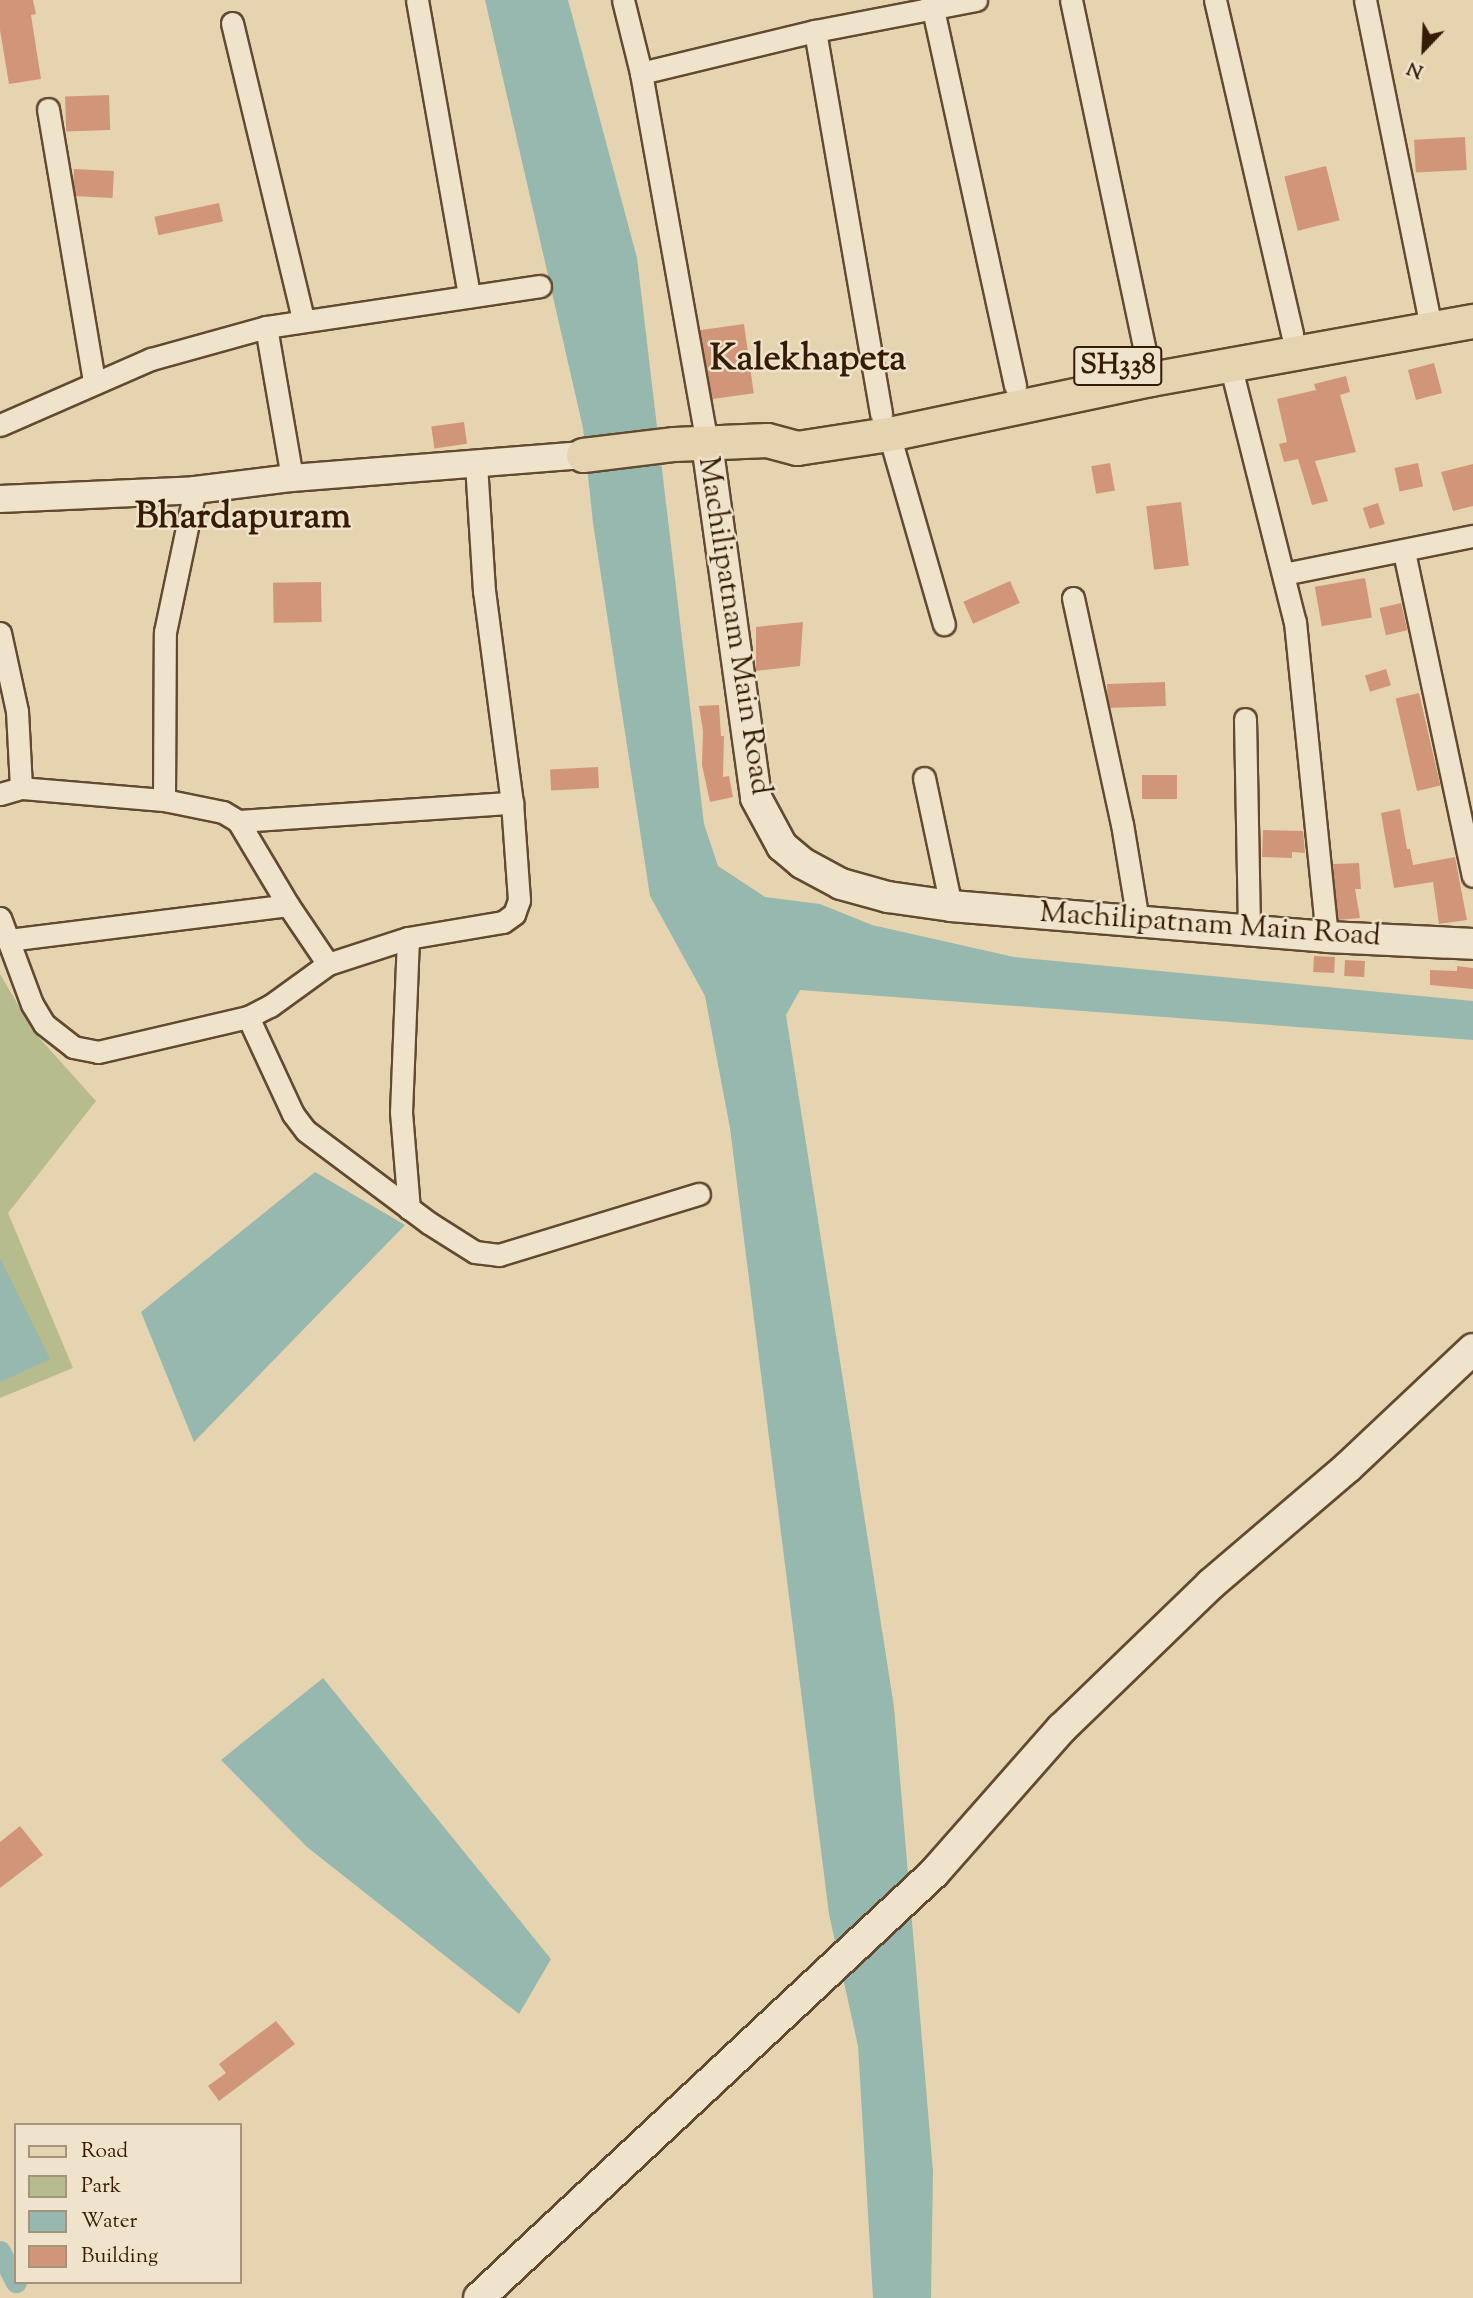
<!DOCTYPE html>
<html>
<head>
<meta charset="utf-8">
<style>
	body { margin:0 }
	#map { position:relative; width:1473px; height:2298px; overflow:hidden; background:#e6d4b0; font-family:"Sorts Mill Goudy",serif }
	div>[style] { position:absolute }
	.green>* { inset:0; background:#b6bc8b }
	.water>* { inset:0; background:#96b8ae }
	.canal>* { height:21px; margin:-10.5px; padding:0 10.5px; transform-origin:10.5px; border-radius:10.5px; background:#96b8ae }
	.building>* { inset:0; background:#d19679; transform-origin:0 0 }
	.roads { filter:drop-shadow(2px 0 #624a30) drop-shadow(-2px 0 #624a30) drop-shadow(0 2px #624a30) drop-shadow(0 -2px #624a30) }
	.minor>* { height:21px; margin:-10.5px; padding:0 10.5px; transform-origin:10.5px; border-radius:10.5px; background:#efe3cc }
	.tertiary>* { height:26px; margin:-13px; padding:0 13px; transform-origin:13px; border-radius:13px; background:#efe3cc }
	.secondary>* { height:30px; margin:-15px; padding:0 15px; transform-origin:15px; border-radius:15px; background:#efe3cc }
	.primary>* { height:33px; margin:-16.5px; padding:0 16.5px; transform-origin:16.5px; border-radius:16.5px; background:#e6d4b0 }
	span { translate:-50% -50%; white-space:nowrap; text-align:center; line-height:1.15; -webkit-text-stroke:5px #efe3cc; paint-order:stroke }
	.shield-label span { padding:2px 5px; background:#efe3cc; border:2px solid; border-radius:5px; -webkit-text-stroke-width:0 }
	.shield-label { font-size:28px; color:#361c06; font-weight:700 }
	.street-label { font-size:30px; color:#361c06 }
	.district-label { font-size:37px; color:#361c06; font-weight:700 }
	.legend { position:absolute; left:14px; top:2123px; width:228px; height:161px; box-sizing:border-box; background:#efe3cc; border:2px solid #a5937d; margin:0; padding:9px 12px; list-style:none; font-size:21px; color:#361c06 }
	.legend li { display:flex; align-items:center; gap:14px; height:35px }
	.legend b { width:35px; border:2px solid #a5937d }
	.north { position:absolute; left:1389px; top:14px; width:70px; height:70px; -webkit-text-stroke:5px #efe3cc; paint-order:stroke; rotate:203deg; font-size:19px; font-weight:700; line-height:28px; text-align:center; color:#361c06 }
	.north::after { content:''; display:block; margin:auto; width:24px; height:32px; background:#361c06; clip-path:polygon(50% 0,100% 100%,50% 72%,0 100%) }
</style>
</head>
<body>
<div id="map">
	<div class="green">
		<i style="clip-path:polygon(0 974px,34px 1032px,96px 1101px,8px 1213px,73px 1368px,0 1398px)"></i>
	</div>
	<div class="water">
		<i style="clip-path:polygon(485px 0,568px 0,637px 258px,704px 824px,718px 866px,765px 897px,820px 904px,872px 925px,1014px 957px,1473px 1001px,1473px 1040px,800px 990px,786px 1015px,894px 1707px,933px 2171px,931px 2298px,873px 2298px,858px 2046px,829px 1914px,730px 1128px,705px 996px,650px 896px,593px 523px,583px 428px)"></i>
		<i style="clip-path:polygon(315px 1172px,405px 1225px,194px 1442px,141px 1312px)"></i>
		<i style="clip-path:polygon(0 1258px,50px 1359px,0 1382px)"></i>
		<i style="clip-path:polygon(323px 1678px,551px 1959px,519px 2014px,307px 1847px,221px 1760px)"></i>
	</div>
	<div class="canal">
		<i style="left:0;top:2251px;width:35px;rotate:63deg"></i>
	</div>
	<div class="building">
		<i style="clip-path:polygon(0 0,33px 0,36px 14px,31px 15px,41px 79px,9px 84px,0 30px)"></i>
		<i style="left:109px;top:95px;width:35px;height:44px;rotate:88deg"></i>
		<i style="left:1465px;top:137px;width:33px;height:51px;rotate:87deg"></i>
		<i style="left:1326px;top:166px;width:56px;height:43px;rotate:76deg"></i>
		<i style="left:74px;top:169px;width:40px;height:27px;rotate:3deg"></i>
		<i style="left:219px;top:203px;width:19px;height:66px;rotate:78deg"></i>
		<i style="left:744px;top:324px;width:70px;height:45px;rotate:82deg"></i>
		<i style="left:1434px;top:363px;width:31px;height:27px;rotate:75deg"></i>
		<i style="clip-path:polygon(1346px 376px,1350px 392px,1340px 395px,1356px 452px,1315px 461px,1328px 501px,1312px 505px,1298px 459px,1284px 462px,1279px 444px,1287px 442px,1277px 399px,1316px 390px,1314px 384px)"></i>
		<i style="left:464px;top:422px;width:22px;height:33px;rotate:82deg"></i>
		<i style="left:1110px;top:463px;width:28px;height:19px;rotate:80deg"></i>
		<i style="left:1418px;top:463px;width:24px;height:24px;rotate:78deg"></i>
		<i style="clip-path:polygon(1473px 464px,1473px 506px,1453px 511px,1441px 472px)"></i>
		<i style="left:1181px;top:502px;width:64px;height:35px;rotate:83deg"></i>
		<i style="left:1378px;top:503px;width:22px;height:16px;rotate:72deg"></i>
		<i style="left:1365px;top:578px;width:40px;height:51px;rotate:80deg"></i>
		<i style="left:1010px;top:581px;width:24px;height:51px;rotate:66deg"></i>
		<i style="left:321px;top:582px;width:40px;height:48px;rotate:89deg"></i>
		<i style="left:1401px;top:603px;width:28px;height:22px;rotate:77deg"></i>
		<i style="clip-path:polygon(803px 622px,800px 666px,756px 671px,756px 627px)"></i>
		<i style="left:1386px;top:669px;width:17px;height:22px;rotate:73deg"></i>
		<i style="left:1165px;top:682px;width:24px;height:58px;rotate:88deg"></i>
		<i style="left:1419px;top:693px;width:95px;height:24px;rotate:77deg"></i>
		<i style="clip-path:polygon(719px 705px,721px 736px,724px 736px,723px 777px,729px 776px,733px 797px,710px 802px,702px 765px,703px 731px,699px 706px)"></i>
		<i style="left:598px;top:767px;width:21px;height:48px;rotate:87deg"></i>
		<i style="left:1142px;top:775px;width:35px;height:24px"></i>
		<i style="clip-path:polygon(1400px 809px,1407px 849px,1410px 849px,1413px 865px,1455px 857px,1467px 920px,1439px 924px,1433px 882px,1394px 888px,1381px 813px)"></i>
		<i style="clip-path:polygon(1263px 830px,1303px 831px,1305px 853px,1292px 852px,1292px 858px,1262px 857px)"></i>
		<i style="clip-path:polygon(1359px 863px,1361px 889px,1355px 889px,1360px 918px,1338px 920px,1333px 864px)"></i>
		<i style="left:1314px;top:956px;width:21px;height:16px;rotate:3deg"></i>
		<i style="left:1345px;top:960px;width:20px;height:16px;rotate:3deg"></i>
		<i style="clip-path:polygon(1457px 966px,1473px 968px,1473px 989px,1430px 985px,1430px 970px,1457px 971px)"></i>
		<i style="clip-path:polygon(20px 1826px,43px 1855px,0 1888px,0 1842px)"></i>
		<i style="clip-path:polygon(276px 2021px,295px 2044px,219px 2101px,208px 2086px,226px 2073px,219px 2064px)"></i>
	</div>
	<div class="roads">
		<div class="minor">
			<i style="left:417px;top:0;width:301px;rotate:80deg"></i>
			<i style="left:623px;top:0;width:75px;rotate:76.1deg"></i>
			<i style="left:641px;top:73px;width:377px;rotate:79.9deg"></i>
			<i style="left:931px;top:0;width:395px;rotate:77.7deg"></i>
			<i style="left:1071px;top:0;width:368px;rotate:78.1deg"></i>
			<i style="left:1215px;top:0;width:343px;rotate:77deg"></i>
			<i style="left:1365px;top:0;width:318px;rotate:78.6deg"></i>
			<i style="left:232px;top:23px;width:304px;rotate:76.5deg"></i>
			<i style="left:815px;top:31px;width:164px;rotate:-10.9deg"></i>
			<i style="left:641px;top:73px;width:179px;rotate:-13.6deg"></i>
			<i style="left:815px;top:31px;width:389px;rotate:80.2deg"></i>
			<i style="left:48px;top:109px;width:277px;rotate:80.4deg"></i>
			<i style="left:266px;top:327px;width:153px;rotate:80.2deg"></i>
			<i style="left:1230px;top:364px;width:266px;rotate:75.9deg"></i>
			<i style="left:1295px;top:622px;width:317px;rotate:84.2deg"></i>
			<i style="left:0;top:425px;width:165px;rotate:-23.6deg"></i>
			<i style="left:151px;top:359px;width:119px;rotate:-15.5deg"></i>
			<i style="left:266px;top:327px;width:277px;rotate:-8.5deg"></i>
			<i style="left:889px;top:434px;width:198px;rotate:73.9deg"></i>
			<i style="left:1404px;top:552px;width:331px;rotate:78deg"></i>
			<i style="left:1284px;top:574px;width:193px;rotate:-11.4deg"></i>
			<i style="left:1073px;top:598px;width:231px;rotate:77.8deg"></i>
			<i style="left:1122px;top:824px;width:98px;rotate:80.6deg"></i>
			<i style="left:0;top:633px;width:80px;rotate:77.7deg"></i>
			<i style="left:17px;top:711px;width:77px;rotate:87deg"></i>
			<i style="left:21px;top:788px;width:22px;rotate:164deg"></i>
			<i style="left:1245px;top:719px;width:210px;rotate:88.9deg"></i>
			<i style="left:924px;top:778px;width:131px;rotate:78.1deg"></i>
			<i style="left:21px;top:788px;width:144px;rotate:4.8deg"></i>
			<i style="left:164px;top:800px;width:168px;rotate:-89.7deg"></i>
			<i style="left:165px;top:632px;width:145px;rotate:-78.1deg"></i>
			<i style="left:164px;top:800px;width:60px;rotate:11.5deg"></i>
			<i style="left:223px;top:812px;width:17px;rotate:31deg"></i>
			<i style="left:238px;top:821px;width:98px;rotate:59.2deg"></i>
			<i style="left:288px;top:905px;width:71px;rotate:55.9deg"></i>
			<i style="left:238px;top:821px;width:275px;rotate:-3.8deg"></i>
			<i style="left:0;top:918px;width:92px;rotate:69.6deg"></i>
			<i style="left:32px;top:1004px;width:23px;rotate:59deg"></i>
			<i style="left:44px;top:1024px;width:37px;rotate:38deg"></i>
			<i style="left:73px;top:1047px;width:25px;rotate:11deg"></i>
			<i style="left:98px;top:1052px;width:154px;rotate:-13.1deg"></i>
			<i style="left:248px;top:1017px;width:25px;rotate:-27deg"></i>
			<i style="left:270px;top:1006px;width:72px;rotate:-35.9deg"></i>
			<i style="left:328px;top:964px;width:84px;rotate:-18deg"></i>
			<i style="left:408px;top:938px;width:96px;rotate:-9.6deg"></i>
			<i style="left:503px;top:922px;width:14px;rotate:-36deg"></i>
			<i style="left:514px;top:914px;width:15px;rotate:-70deg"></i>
			<i style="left:519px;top:900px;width:97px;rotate:-94.1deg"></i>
			<i style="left:512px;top:803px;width:214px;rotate:-97.5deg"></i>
			<i style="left:484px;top:591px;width:128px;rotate:-93.6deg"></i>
			<i style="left:408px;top:938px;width:174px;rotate:92.3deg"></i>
			<i style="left:401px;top:1112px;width:97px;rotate:85.3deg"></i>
			<i style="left:8px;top:940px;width:282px;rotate:-7.1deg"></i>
			<i style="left:248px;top:1017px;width:107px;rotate:65.1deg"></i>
			<i style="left:293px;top:1114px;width:21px;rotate:53deg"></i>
			<i style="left:306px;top:1131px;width:154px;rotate:36.8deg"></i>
			<i style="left:429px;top:1223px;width:54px;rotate:32.2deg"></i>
			<i style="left:475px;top:1252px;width:24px;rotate:7deg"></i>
			<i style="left:499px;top:1255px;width:209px;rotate:-17deg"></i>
		</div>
		<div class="tertiary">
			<i style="left:0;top:499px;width:195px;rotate:-2.6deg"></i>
			<i style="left:195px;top:490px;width:98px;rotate:-7.1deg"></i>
			<i style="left:292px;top:478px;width:292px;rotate:-4.5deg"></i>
		</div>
		<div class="secondary">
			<i style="left:707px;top:444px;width:357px;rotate:82.1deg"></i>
			<i style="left:756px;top:798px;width:55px;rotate:61.6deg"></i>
			<i style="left:782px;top:846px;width:26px;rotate:40deg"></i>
			<i style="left:802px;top:863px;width:44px;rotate:28.3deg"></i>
			<i style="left:841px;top:884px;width:49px;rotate:15.5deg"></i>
			<i style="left:888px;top:897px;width:64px;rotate:8.1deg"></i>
			<i style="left:951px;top:906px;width:377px;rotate:4.7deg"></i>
			<i style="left:1327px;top:937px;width:146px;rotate:2.7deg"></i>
			<i style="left:479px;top:2298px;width:623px;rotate:-43.05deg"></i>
			<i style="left:934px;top:1873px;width:193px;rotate:-48.6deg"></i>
			<i style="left:1062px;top:1728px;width:207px;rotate:-44deg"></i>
			<i style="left:1211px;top:1584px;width:180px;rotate:-40.5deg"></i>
			<i style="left:1348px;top:1467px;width:172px;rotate:-43.3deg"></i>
		</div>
		<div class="primary">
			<i style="left:583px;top:455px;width:92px;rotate:-6.9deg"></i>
			<i style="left:674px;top:444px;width:93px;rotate:-2.5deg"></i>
			<i style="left:767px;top:440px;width:31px;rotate:15deg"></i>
			<i style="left:797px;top:448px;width:93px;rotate:-8.7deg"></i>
			<i style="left:889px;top:434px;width:267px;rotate:-11.9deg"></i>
			<i style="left:1150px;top:379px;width:328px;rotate:-10.2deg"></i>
		</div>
	</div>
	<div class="shield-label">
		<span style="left:1118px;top:366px">SH338</span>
	</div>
	<div class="street-label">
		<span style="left:733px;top:626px;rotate:81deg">Machilipatnam Main Road</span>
		<span style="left:1210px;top:926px;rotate:4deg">Machilipatnam Main Road</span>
	</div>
	<div class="district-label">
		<span style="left:808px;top:360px">Kalekhapeta</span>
		<span style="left:243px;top:518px">Bhardapuram</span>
	</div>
	<ul class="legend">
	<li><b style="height:9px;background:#e6d4b0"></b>Road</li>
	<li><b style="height:19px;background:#b6bc8b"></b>Park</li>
	<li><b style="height:19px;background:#96b8ae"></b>Water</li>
	<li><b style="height:19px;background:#d19679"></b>Building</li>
	</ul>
	<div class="north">N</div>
</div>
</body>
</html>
